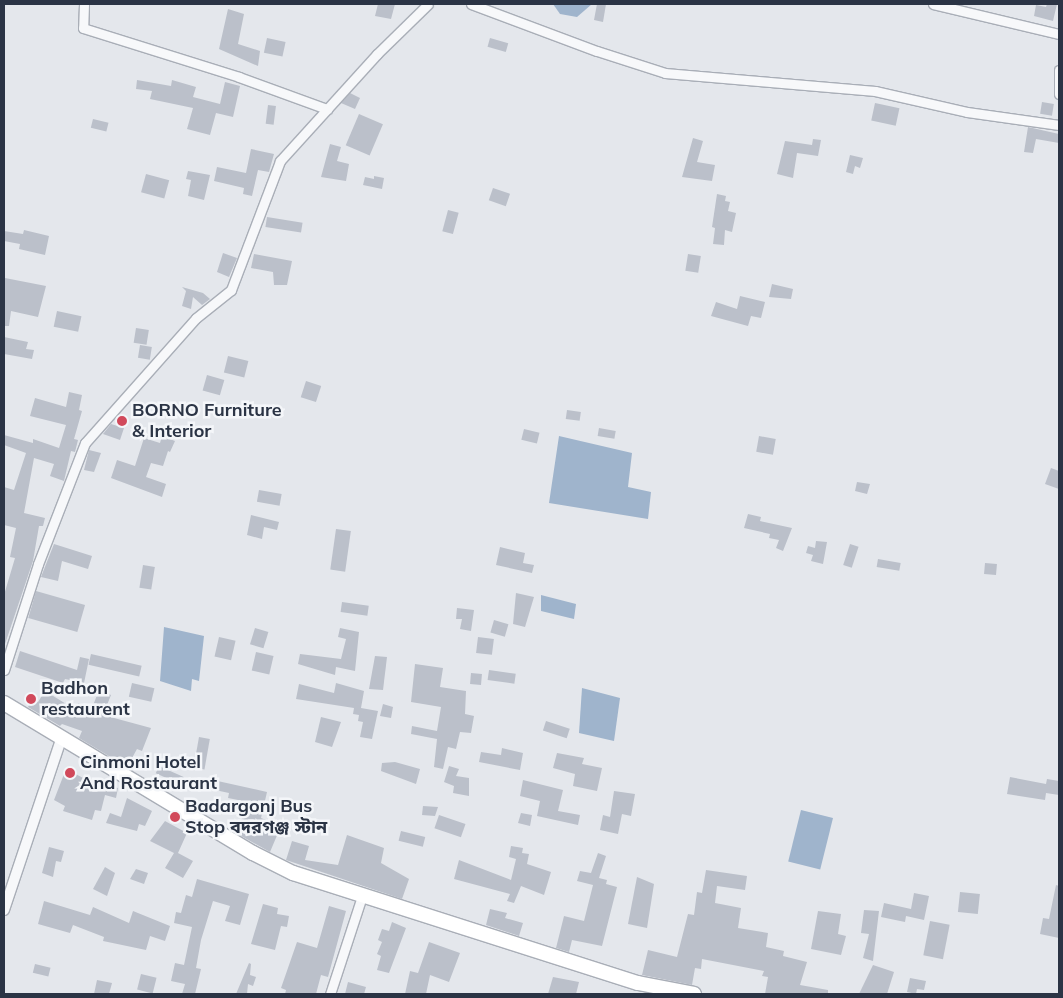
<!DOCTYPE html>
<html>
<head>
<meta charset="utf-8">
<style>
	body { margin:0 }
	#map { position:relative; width:1063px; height:998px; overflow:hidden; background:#e4e7ec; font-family:Mulish,"Noto Sans Bengali",sans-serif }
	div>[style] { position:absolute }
	.water>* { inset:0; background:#9fb4cc; transform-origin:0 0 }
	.building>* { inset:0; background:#bbc0ca; transform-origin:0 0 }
	.roads { filter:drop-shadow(1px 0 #a9aeb7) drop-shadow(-1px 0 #a9aeb7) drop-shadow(0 1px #a9aeb7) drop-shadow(0 -1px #a9aeb7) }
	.minor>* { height:9px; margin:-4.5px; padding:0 4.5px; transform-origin:4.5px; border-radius:4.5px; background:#f7f8fa }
	.tertiary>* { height:10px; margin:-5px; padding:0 5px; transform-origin:5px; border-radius:5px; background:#f7f8fa }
	.primary>* { height:14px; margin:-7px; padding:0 7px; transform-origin:7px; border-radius:7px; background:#fff }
	.dots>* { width:14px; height:14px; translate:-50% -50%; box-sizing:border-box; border:2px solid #f4f6f9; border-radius:50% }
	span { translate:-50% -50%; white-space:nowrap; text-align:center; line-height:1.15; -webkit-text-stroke:5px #f4f6f9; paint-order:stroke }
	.poi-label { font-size:18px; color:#2b3445; font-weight:700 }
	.left { translate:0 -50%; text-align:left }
	.frame { position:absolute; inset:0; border:5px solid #2b3445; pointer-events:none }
</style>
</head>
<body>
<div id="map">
	<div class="water">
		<i style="clip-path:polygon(553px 4px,592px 4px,577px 17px,560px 14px)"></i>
		<i style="clip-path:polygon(559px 436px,632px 453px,628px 487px,651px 492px,648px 519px,549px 503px)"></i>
		<i style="clip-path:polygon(541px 595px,576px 604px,574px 619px,541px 611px)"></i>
		<i style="clip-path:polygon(164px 627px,204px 636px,199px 681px,192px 679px,191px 691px,160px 681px)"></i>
		<i style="clip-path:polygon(582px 688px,620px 698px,614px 741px,579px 733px)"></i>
		<i style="left:801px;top:810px;width:33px;height:53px;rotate:14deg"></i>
	</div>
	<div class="building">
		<i style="clip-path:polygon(378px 4px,395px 4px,391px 19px,375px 16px)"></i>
		<i style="clip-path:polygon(597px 4px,606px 4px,603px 22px,594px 20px)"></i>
		<i style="clip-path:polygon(1047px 4px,1057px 4px,1053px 21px,1034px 16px,1036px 5px,1046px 7px)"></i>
		<i style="clip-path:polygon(228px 9px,244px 14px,238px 44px,260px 51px,258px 66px,219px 49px)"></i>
		<i style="left:267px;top:38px;width:19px;height:15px;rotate:12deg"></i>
		<i style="left:490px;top:38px;width:19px;height:9px;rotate:16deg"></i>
		<i style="clip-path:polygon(137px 80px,171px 86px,172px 80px,196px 87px,193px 97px,220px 104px,225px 82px,240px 86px,233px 117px,216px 113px,210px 135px,187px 129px,193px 108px,150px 99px,152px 91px,136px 89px)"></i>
		<i style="clip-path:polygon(350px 93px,360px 98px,355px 109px,341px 103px)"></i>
		<i style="left:1042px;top:102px;width:12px;height:12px;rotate:9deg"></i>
		<i style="left:875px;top:103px;width:25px;height:18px;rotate:12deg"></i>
		<i style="left:268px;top:105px;width:8px;height:19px;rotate:7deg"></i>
		<i style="left:359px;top:114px;width:26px;height:34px;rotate:23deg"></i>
		<i style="left:93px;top:119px;width:16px;height:9px;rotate:14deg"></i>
		<i style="clip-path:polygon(1028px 127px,1059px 134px,1059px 143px,1036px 139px,1033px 153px,1024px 152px)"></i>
		<i style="clip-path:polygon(693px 138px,703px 141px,697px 162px,715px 165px,712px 181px,682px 177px)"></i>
		<i style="clip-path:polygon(813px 139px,821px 140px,818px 156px,797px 153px,793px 178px,777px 174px,785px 141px,812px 145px)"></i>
		<i style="clip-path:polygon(330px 144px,341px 147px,337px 161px,349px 164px,346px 181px,321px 177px)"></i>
		<i style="clip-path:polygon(251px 149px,274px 154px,269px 172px,258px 170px,252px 196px,243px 194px,244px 188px,214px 181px,217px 167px,246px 173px)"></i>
		<i style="clip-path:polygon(850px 155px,863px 158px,860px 168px,855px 166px,853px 174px,846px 172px)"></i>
		<i style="clip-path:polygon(188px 171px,210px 175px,204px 200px,188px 196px,191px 180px,186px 179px)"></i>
		<i style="left:146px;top:174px;width:24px;height:19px;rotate:15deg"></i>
		<i style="clip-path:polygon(374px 176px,384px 178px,382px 189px,363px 185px,365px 177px,374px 179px)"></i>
		<i style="left:493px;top:188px;width:18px;height:13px;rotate:19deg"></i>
		<i style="clip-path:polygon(717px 194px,726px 196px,725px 201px,730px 202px,728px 211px,736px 213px,732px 232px,725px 230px,724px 245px,713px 244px,715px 228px,712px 227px)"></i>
		<i style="left:448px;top:210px;width:11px;height:22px;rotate:15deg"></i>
		<i style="left:267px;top:217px;width:36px;height:10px;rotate:9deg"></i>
		<i style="clip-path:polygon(24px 230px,49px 236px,45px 255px,19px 249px,20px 244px,4px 241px,4px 231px,23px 234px)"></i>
		<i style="clip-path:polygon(223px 253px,237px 258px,229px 277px,217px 272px)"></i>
		<i style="clip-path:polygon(254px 254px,292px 261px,287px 285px,274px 285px,273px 272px,251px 268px)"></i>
		<i style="left:688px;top:254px;width:13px;height:17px;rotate:9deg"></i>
		<i style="clip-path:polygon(5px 278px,46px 286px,38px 317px,11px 311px,9px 326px,4px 326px)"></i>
		<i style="clip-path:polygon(772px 284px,793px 289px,791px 299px,769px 297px)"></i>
		<i style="clip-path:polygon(182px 287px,203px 293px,210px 299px,202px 305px,193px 297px,191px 309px,182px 306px,186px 291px)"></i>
		<i style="clip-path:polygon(740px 296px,765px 302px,761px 318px,751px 316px,748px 326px,711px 316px,716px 302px,737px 309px)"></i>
		<i style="left:57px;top:311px;width:25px;height:16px;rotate:12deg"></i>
		<i style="left:136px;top:328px;width:13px;height:15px;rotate:9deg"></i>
		<i style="clip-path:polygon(4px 337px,28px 342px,26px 349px,34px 350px,32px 359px,4px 354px)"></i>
		<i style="left:140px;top:345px;width:12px;height:13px;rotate:9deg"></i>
		<i style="left:228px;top:356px;width:21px;height:17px;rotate:14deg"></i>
		<i style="left:207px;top:375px;width:18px;height:16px;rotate:16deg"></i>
		<i style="left:306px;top:381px;width:16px;height:17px;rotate:18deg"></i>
		<i style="clip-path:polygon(69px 392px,82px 395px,79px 410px,82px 411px,74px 439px,78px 440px,75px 452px,71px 451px,64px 481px,50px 476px,54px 464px,34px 458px,24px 513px,45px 518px,43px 526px,39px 526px,33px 561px,4px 647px,4px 595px,15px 558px,10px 557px,16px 528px,4px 525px,4px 487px,14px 490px,26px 453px,4px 445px,4px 435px,33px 443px,33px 439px,59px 448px,66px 425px,30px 416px,35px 398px,66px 407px)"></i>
		<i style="left:567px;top:410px;width:14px;height:9px;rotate:8deg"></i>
		<i style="clip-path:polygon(111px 424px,124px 428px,120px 440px,103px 434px)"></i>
		<i style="left:599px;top:428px;width:17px;height:8px;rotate:10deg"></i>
		<i style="left:524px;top:429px;width:16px;height:11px;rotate:14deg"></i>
		<i style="clip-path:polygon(162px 436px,175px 441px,170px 452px,168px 451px,163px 466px,151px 463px,146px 477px,166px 484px,162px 497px,111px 478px,117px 460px,135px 466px,144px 438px,160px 443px)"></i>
		<i style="left:759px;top:436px;width:17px;height:16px;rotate:10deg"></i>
		<i style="clip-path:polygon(89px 450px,101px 453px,94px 472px,84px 470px)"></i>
		<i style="clip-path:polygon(1051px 468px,1059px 471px,1059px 489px,1045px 484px)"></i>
		<i style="clip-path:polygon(857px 482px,870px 484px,867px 494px,855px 491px)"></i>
		<i style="left:259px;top:490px;width:23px;height:12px;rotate:10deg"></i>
		<i style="clip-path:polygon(748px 514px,761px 517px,760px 521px,792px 528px,783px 551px,776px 548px,779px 540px,769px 538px,770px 534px,744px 528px)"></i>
		<i style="clip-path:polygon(251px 515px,279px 522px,277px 530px,264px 527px,262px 539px,247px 535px)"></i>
		<i style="left:336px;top:529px;width:15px;height:41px;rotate:8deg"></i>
		<i style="clip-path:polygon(816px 541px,827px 542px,823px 564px,811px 561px,813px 555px,806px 553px,808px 546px,815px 548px)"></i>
		<i style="clip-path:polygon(54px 544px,92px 556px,88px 569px,62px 561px,58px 581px,41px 577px)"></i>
		<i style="left:850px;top:544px;width:9px;height:22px;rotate:18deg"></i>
		<i style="clip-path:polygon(500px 547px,525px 553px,523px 563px,534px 565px,532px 573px,496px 565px)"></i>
		<i style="left:878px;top:559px;width:23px;height:8px;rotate:10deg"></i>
		<i style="left:985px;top:563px;width:12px;height:11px;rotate:5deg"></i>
		<i style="left:143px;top:565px;width:12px;height:23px;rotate:9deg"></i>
		<i style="left:36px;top:591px;width:51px;height:28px;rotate:16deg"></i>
		<i style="clip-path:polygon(516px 593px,534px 597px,525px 627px,513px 624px)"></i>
		<i style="left:342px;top:602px;width:27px;height:10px;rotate:8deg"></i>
		<i style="clip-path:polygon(457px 608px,474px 610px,471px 631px,460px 629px,462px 619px,456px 619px)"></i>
		<i style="left:494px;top:620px;width:15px;height:13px;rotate:16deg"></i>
		<i style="left:255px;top:628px;width:14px;height:17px;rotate:17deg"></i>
		<i style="clip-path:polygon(340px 628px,359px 632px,355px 671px,336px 667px,335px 675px,298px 664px,300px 654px,341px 659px,346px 639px,338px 637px)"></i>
		<i style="left:219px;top:637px;width:17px;height:20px;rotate:13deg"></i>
		<i style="left:478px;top:637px;width:16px;height:16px;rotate:7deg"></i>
		<i style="clip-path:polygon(20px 651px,77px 670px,80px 657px,89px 659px,84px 683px,65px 679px,63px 683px,15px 667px)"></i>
		<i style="left:256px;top:652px;width:18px;height:19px;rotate:13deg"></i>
		<i style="left:91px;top:654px;width:52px;height:11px;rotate:13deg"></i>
		<i style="clip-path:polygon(375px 656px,387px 657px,383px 690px,369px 689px)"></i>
		<i style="clip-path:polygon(415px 664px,443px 668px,440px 687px,466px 691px,465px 714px,474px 716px,471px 733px,460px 732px,456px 749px,448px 747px,443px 769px,434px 767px,437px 739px,411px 734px,412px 726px,437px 731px,441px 707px,411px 702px)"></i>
		<i style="left:489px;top:670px;width:27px;height:10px;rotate:8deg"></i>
		<i style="left:471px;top:673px;width:11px;height:11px;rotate:5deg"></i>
		<i style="left:132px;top:683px;width:23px;height:14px;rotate:13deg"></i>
		<i style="clip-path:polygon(336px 683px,364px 691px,361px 708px,378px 711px,372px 739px,360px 737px,363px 722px,358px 721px,359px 715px,353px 714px,354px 708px,296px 699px,299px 684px,334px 693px)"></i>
		<i style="clip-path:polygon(99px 690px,111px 695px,103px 715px,151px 728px,142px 751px,137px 749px,127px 767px,79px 738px,82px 731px,62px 724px,60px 726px,28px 707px,32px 699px,38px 702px,45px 691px,76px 710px,78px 703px,92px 708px)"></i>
		<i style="clip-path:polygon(383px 704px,393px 707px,391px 718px,380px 716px)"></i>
		<i style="clip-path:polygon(321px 717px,341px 722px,332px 747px,315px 742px)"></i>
		<i style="left:546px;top:721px;width:25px;height:10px;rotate:18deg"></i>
		<i style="left:199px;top:737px;width:11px;height:31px;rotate:10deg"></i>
		<i style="clip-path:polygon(502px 748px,523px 753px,520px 770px,479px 762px,481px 752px,501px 755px)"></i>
		<i style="clip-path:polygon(557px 753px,584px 758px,582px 764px,602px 768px,597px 791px,573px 786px,575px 774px,553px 768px)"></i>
		<i style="clip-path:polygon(395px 762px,420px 769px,416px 784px,381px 771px,382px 763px)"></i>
		<i style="left:159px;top:766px;width:27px;height:8px;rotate:24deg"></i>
		<i style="clip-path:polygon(449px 766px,459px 769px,456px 776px,469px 778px,469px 796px,453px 793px,454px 786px,444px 782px)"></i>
		<i style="clip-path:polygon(66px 769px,87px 780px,118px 788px,116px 798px,105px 795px,101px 811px,95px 810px,92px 820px,63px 811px,65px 806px,54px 800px)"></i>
		<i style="clip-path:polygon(1010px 777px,1046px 784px,1047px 779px,1059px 781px,1059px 795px,1046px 793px,1045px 800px,1007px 794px)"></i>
		<i style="clip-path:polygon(204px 778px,267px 792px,261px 818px,281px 826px,270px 852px,236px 833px,246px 808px,241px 808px,243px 801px,228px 798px,229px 793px,201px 787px)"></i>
		<i style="clip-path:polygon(523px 780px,563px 790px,558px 811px,580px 815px,578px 825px,537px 816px,540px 801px,520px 796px)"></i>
		<i style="clip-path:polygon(614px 791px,635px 794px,631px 816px,622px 814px,618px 834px,600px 830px,603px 815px,610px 817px)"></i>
		<i style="clip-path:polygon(127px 798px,152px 811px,145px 826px,139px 824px,137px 831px,106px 823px,110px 813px,121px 817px)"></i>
		<i style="clip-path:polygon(423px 806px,438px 807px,435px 816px,422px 815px)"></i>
		<i style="clip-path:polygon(521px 813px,532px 815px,530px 826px,518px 823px)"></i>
		<i style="left:439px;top:815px;width:28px;height:14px;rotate:19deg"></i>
		<i style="clip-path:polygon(165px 821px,187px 833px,178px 853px,193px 861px,183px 878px,165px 868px,174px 853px,150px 841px)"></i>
		<i style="left:401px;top:831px;width:25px;height:10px;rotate:14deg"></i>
		<i style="clip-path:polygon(347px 835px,384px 848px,381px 863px,409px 879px,402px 899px,286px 860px,292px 841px,309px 846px,305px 860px,338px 865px)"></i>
		<i style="clip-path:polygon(511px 846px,523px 848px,522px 853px,529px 854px,527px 864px,551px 872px,544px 895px,521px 886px,514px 903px,507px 901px,510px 894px,454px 879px,459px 860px,511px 880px,516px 859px,509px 857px)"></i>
		<i style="clip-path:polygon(49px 847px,64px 851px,61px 862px,56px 861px,53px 877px,42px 873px)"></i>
		<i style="clip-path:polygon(598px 853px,606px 856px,599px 878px,607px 880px,606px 884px,617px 887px,602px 946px,572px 940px,569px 952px,556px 948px,564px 916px,584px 921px,593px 885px,577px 881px,580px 871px,591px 873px)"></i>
		<i style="clip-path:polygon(105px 867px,115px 873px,107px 896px,93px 889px)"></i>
		<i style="clip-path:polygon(136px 869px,148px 873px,144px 884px,130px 879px)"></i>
		<i style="clip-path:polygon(706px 870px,747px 876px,745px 890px,717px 886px,715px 903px,741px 908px,738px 928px,768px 933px,766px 947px,784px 951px,783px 956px,807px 962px,800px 985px,828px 990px,828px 994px,765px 994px,768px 977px,762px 976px,764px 971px,702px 959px,701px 969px,695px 968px,692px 985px,642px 975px,648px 950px,677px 957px,688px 914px,694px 915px,697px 892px,702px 893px)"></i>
		<i style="clip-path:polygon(637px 877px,654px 884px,647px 928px,628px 924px)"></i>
		<i style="clip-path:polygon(197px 879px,249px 894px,240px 925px,225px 921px,230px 906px,213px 901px,201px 940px,196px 968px,201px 969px,195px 994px,182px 994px,185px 984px,171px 981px,175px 963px,184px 965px,192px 927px,174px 923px,176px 912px,181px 913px,186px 895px,192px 897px)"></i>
		<i style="clip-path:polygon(1056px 885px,1059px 886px,1059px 938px,1040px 934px,1043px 918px,1049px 919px)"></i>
		<i style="left:960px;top:892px;width:20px;height:20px;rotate:6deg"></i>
		<i style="clip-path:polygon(914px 893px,929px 896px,924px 920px,906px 916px,905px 922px,881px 917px,884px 903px,911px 909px)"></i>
		<i style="clip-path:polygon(44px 901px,90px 915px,93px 907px,129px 923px,133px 911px,170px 926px,165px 941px,150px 936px,146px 950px,103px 941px,104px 937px,73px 925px,70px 933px,38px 924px)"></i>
		<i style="clip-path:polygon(263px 904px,278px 908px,277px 914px,289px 916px,287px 927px,281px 926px,275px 950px,251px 944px)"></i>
		<i style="clip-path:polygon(329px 906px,346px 911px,328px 977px,321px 975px,316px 994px,285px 994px,286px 990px,281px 988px,297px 942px,317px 948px)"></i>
		<i style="clip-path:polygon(490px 909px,507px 913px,505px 918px,523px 923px,519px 936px,486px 925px)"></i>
		<i style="clip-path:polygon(864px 910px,879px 911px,873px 961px,863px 958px,869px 934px,861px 933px)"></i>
		<i style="clip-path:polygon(818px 911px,841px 914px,838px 934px,846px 936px,841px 955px,811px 949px)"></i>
		<i style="left:930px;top:921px;width:20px;height:35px;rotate:11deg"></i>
		<i style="clip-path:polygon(392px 922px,406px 928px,389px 973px,377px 970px,381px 956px,377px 954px,382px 942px,378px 940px,382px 929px,389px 931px)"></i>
		<i style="clip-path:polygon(429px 942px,460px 953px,449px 982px,430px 975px,426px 994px,405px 994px,410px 971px,418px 973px)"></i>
		<i style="clip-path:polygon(249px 963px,251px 964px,250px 975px,256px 977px,253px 986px,248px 984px,247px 994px,236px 994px)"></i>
		<i style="left:35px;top:964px;width:16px;height:9px;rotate:14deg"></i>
		<i style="clip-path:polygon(873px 965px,894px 972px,887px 994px,859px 994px)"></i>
		<i style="left:141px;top:974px;width:16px;height:16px;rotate:14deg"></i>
		<i style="clip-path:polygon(553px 977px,579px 982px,576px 994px,548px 994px)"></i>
		<i style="clip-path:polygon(910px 978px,926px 981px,924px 990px,917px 989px,916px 994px,907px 992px)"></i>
		<i style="clip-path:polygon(97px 980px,112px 983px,109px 994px,94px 994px)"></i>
		<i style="clip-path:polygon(348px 982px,366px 987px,364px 994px,345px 994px)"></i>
	</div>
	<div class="roads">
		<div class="minor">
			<i style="left:84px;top:4px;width:24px;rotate:92deg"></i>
			<i style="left:83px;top:28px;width:164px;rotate:17.4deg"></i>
			<i style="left:239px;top:77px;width:94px;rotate:20deg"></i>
			<i style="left:471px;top:4px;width:134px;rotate:20.5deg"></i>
			<i style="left:597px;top:51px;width:71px;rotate:17.9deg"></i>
			<i style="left:665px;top:73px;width:211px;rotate:4.9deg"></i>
			<i style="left:875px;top:91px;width:94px;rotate:12.9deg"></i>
			<i style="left:967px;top:112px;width:93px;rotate:8deg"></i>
			<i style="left:933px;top:4px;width:130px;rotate:13.4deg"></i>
			<i style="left:1059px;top:70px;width:24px;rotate:90deg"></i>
			<i style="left:4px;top:670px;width:111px;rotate:-72.2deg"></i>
			<i style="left:38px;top:564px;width:130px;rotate:-68.8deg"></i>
			<i style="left:85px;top:443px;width:167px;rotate:-48.4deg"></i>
			<i style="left:196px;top:318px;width:45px;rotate:-38.7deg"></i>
			<i style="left:231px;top:290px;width:138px;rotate:-69.2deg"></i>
			<i style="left:280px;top:161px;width:144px;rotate:-47.8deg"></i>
			<i style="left:377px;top:54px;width:71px;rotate:-44.4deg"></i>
			<i style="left:330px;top:994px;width:103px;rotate:-71.9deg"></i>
		</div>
		<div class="tertiary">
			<i style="left:4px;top:910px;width:179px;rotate:-71.5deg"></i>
		</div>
		<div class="primary">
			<i style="left:4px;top:703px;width:291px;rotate:31.1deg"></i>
			<i style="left:253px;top:853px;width:45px;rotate:26.6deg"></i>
			<i style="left:293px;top:873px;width:362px;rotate:17.7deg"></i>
			<i style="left:638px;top:983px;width:57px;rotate:11.1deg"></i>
		</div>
	</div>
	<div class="dots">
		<i style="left:122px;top:421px;background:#d1495b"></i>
		<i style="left:31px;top:699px;background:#d1495b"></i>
		<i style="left:70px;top:773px;background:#d1495b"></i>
		<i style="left:175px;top:817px;background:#d1495b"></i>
	</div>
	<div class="poi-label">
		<span class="left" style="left:132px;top:421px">BORNO Furniture<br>&amp; Interior</span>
		<span class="left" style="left:41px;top:699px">Badhon<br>restaurent</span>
		<span class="left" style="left:80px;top:773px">Cinmoni Hotel<br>And Rostaurant</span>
		<span class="left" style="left:185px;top:817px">Badargonj Bus<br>Stop বদরগঞ্জ স্টান</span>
	</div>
	<div class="frame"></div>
</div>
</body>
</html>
